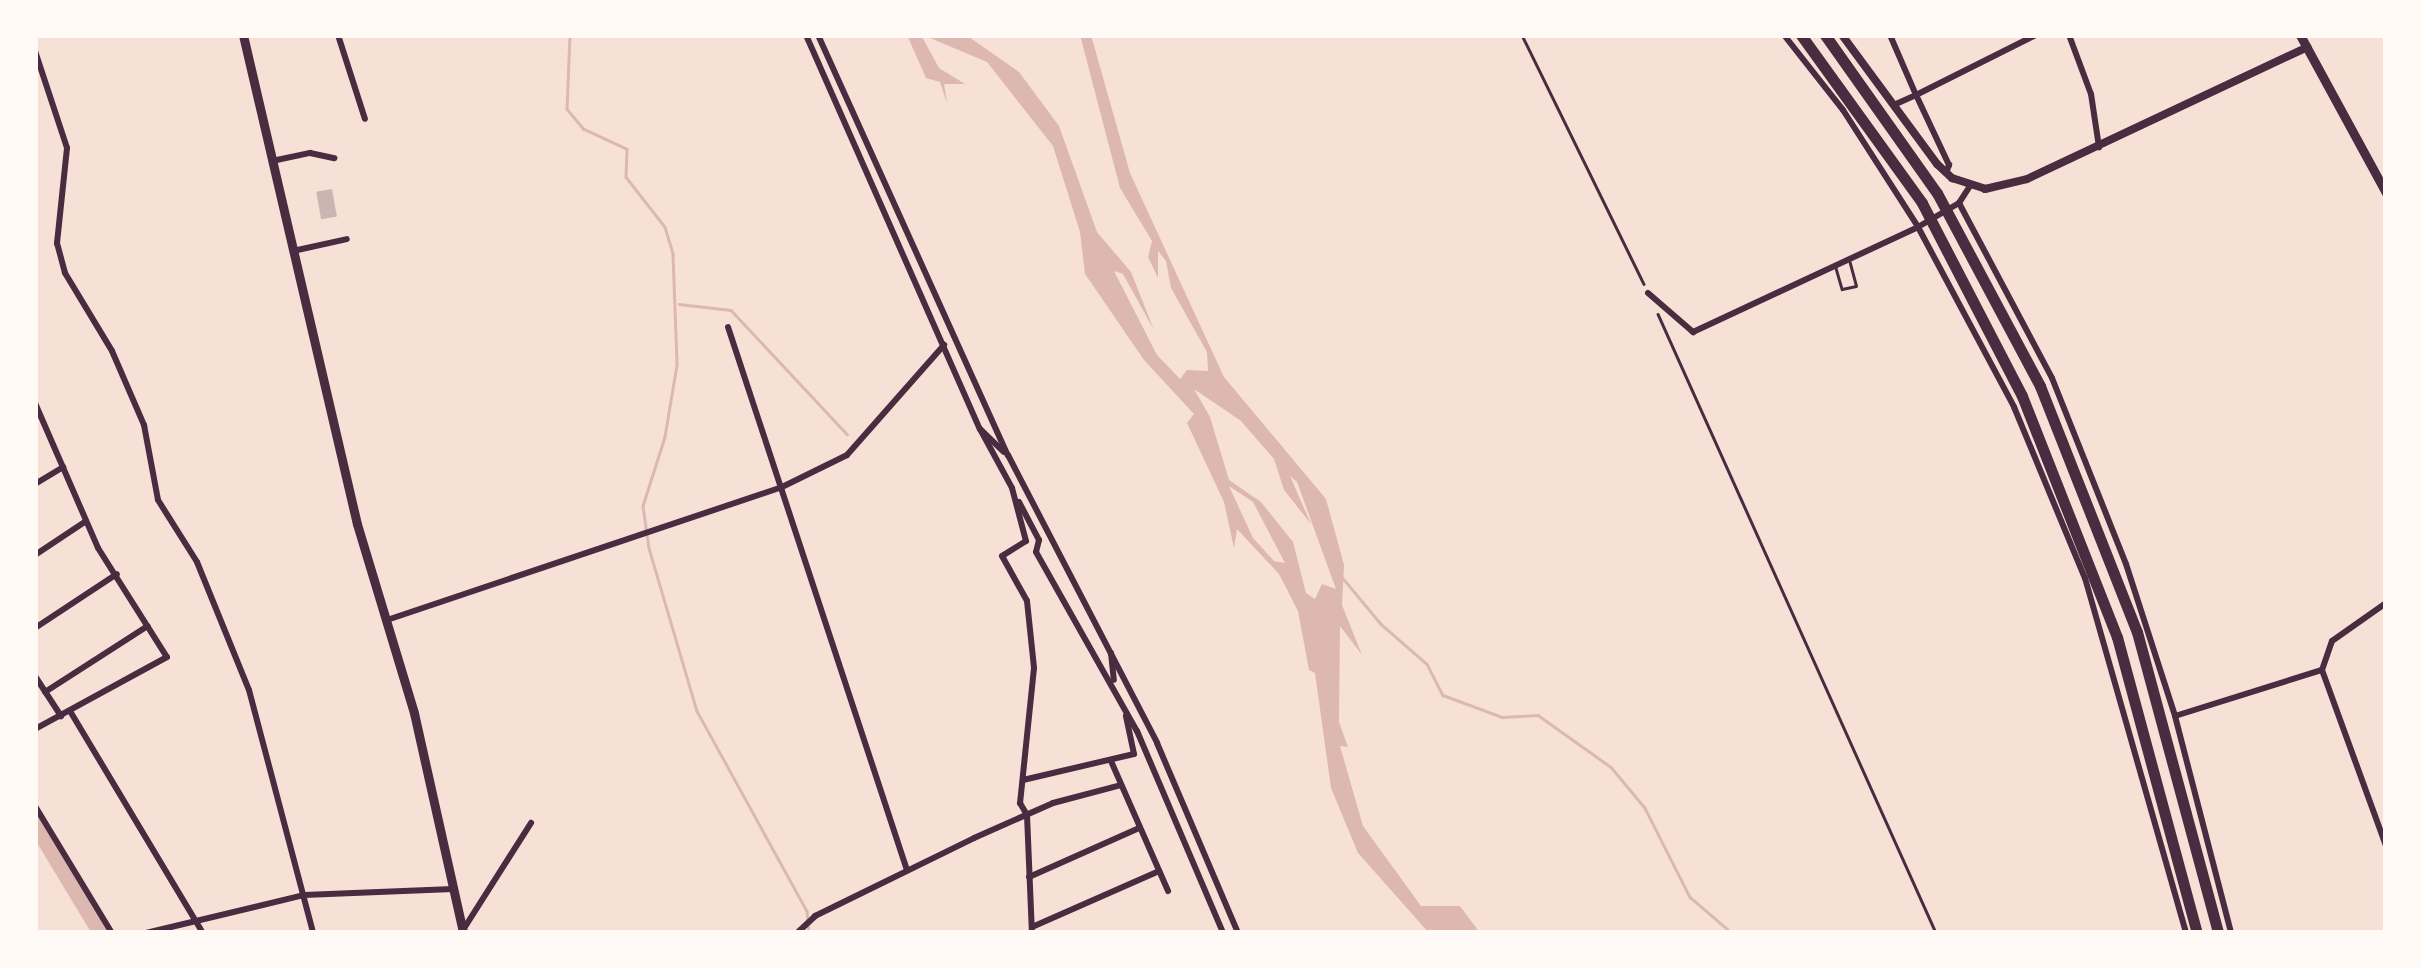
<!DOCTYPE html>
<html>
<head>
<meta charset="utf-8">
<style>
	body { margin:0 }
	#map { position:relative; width:2421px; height:968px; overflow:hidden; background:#f7e1d7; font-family:"Space Grotesk",sans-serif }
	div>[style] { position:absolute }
	.water>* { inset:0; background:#dcb8b0 }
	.stream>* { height:2.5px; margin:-1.25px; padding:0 1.25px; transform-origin:1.25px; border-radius:1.25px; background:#dcb8b0 }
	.river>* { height:18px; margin:-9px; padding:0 9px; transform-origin:9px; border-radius:9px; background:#dcb8b0 }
	.building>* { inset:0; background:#ccb4b1; transform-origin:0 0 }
	.path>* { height:2.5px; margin:-1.25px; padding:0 1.25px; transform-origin:1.25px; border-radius:1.25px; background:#4a2c40 }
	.service>* { height:2.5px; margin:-1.25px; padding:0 1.25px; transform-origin:1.25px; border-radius:1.25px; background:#4a2c40 }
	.minor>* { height:6px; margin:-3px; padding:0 3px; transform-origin:3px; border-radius:3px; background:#4a2c40 }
	.tertiary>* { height:8px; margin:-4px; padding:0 4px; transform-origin:4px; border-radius:4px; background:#4a2c40 }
	.secondary>* { height:9px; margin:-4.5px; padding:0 4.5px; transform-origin:4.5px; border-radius:4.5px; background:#4a2c40 }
	.primary>* { height:9px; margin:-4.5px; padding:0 4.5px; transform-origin:4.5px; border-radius:4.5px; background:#4a2c40 }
	.motorway>* { height:11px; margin:-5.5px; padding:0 5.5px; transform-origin:5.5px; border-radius:5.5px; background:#4a2c40 }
	span { translate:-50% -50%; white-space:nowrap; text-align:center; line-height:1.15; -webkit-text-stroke:10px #fffaf5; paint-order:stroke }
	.frame { position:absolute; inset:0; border:38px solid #fffaf5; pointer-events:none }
</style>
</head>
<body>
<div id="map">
	<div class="water">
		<i style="clip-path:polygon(907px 35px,921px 35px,939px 68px,965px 84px,944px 84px,947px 103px,940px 82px,926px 78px)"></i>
		<i style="clip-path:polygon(evenodd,923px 35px,966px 35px,1019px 72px,1059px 126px,1097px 232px,1131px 272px,1154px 330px,1123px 274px,1114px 271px,1157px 355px,1180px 379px,1187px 370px,1208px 371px,1207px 352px,1171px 288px,1166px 261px,1158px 251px,1158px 278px,1148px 257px,1152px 241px,1120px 188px,1080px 35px,1091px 35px,1130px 173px,1224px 377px,1326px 499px,1344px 565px,1342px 605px,1362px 655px,1340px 626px,1339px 722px,1348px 747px,1340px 746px,1363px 826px,1421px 906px,1460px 906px,1480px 933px,1429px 933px,1358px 853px,1331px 788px,1315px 673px,1309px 670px,1298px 611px,1279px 574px,1237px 529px,1234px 548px,1224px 502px,1187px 423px,1194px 414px,1144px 360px,1085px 274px,1080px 232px,1053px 146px,987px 62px,923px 35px,1194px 389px,1241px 421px,1274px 459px,1284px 490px,1311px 524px,1290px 476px,1297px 482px,1336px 589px,1322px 584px,1315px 599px,1306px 593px,1293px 542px,1261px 502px,1229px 480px,1210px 417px,1194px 389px,923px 35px,1229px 486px,1253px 502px,1285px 563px,1274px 561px,1253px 538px,1229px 486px)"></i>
	</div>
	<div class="stream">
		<i style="left:570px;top:35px;width:74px;rotate:92.3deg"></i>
		<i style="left:567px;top:109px;width:26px;rotate:50deg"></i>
		<i style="left:584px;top:129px;width:47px;rotate:24.9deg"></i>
		<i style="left:627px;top:149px;width:28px;rotate:92deg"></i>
		<i style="left:626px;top:177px;width:63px;rotate:52deg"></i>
		<i style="left:665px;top:227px;width:28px;rotate:73deg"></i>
		<i style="left:673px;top:254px;width:111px;rotate:87.9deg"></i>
		<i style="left:677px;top:365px;width:73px;rotate:99.5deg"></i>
		<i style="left:665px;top:437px;width:72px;rotate:107.7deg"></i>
		<i style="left:643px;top:506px;width:42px;rotate:81.9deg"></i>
		<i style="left:649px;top:548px;width:170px;rotate:73.6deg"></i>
		<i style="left:697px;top:711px;width:228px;rotate:61.2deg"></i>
		<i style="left:807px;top:911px;width:22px;rotate:85deg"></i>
		<i style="left:679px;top:304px;width:52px;rotate:6.6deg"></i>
		<i style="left:731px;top:310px;width:170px;rotate:46.9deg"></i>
		<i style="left:1342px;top:577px;width:61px;rotate:50.3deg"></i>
		<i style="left:1381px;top:624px;width:61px;rotate:41deg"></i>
		<i style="left:1427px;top:664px;width:35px;rotate:63deg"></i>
		<i style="left:1443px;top:695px;width:63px;rotate:20.4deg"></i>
		<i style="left:1502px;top:717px;width:36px;rotate:-3deg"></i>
		<i style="left:1538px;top:715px;width:90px;rotate:35.5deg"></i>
		<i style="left:1611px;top:767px;width:53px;rotate:50.3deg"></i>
		<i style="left:1645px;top:808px;width:100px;rotate:63.2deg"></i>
		<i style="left:1690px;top:897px;width:55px;rotate:40.6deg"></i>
	</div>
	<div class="river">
		<i style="left:35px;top:822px;width:130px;rotate:58.9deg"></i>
	</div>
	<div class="building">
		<i style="left:332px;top:189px;width:28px;height:16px;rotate:80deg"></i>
	</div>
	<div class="path">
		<i style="left:1522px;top:35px;width:277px;rotate:63.9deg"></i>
		<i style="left:1658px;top:314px;width:679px;rotate:65.81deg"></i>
	</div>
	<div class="service">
		<i style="left:1836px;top:268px;width:22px;rotate:74deg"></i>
		<i style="left:1842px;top:289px;width:14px;rotate:-12deg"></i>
		<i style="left:1856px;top:286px;width:24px;rotate:-105deg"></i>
	</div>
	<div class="minor">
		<i style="left:338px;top:35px;width:88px;rotate:72.2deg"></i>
		<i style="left:806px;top:35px;width:431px;rotate:66.2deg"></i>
		<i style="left:980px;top:429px;width:33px;rotate:44deg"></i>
		<i style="left:818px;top:35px;width:461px;rotate:65.7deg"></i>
		<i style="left:1008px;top:455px;width:324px;rotate:62.6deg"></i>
		<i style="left:1157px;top:743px;width:207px;rotate:66.9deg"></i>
		<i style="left:1784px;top:35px;width:95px;rotate:51.8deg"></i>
		<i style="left:1843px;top:110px;width:139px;rotate:57.3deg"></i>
		<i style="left:1918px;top:227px;width:204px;rotate:61.9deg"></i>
		<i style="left:2014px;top:407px;width:185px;rotate:67.5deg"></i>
		<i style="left:2085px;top:578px;width:369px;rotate:74.1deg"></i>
		<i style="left:1890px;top:35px;width:65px;rotate:66.6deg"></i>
		<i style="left:1916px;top:95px;width:22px;rotate:156deg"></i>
		<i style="left:2069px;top:35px;width:63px;rotate:69.6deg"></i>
		<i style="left:2091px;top:94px;width:54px;rotate:81.4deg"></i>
		<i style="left:35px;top:51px;width:102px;rotate:71.7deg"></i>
		<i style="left:67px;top:148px;width:96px;rotate:96deg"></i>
		<i style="left:57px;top:243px;width:31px;rotate:75deg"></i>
		<i style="left:65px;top:273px;width:91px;rotate:58.9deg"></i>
		<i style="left:112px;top:351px;width:81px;rotate:66.6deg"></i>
		<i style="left:144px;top:425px;width:76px;rotate:79.4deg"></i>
		<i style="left:158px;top:500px;width:73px;rotate:57.8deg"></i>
		<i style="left:197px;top:562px;width:138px;rotate:67.9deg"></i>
		<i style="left:249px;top:690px;width:251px;rotate:75.2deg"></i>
		<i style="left:272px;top:161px;width:39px;rotate:-12deg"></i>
		<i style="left:310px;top:153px;width:25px;rotate:12deg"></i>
		<i style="left:1946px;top:173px;width:9px;rotate:-69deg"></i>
		<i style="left:1949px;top:165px;width:77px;rotate:-115.2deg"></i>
		<i style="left:1916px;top:95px;width:134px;rotate:-26.6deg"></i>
		<i style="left:1959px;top:203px;width:198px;rotate:62deg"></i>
		<i style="left:2052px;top:378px;width:200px;rotate:68.3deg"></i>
		<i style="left:2126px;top:564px;width:160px;rotate:72.1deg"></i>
		<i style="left:2175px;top:716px;width:224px;rotate:75.5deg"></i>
		<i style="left:293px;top:251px;width:55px;rotate:-12.5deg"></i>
		<i style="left:1648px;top:293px;width:60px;rotate:40.9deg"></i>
		<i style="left:1693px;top:332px;width:248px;rotate:-25deg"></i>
		<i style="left:1918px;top:227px;width:48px;rotate:-30.3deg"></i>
		<i style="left:1959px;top:203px;width:20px;rotate:-57deg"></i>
		<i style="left:728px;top:327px;width:572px;rotate:71.76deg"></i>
		<i style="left:35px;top:403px;width:158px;rotate:66.5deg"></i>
		<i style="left:98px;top:548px;width:129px;rotate:57.7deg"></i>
		<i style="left:167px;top:657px;width:150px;rotate:151.4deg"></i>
		<i style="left:980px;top:429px;width:67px;rotate:61.5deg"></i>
		<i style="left:1012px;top:488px;width:55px;rotate:75.2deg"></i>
		<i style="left:1026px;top:541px;width:28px;rotate:148deg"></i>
		<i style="left:1002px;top:556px;width:51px;rotate:60.9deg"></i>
		<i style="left:1027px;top:601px;width:67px;rotate:84deg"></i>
		<i style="left:1034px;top:668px;width:136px;rotate:95.9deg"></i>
		<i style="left:1020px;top:803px;width:14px;rotate:60deg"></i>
		<i style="left:1027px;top:815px;width:118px;rotate:87.6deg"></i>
		<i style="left:35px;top:484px;width:33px;rotate:-31deg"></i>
		<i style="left:1019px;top:502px;width:43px;rotate:62.2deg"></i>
		<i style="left:1039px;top:540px;width:12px;rotate:104deg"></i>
		<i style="left:1036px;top:552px;width:206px;rotate:60.6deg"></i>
		<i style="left:1137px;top:731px;width:220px;rotate:66.9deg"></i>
		<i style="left:35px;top:555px;width:61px;rotate:-33.7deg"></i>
		<i style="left:2386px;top:603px;width:66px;rotate:144.9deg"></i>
		<i style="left:2332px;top:641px;width:31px;rotate:109deg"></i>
		<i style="left:2322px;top:670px;width:187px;rotate:70deg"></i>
		<i style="left:387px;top:620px;width:417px;rotate:-18.6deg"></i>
		<i style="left:782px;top:487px;width:72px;rotate:-26.2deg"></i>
		<i style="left:847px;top:455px;width:147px;rotate:-48.6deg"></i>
		<i style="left:35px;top:628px;width:98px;rotate:-33.4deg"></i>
		<i style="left:1111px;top:653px;width:27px;rotate:84deg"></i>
		<i style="left:35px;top:676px;width:48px;rotate:57deg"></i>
		<i style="left:45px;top:692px;width:122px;rotate:-32.7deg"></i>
		<i style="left:70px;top:711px;width:259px;rotate:59.1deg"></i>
		<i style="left:2175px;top:716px;width:154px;rotate:-17.4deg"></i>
		<i style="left:1111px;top:761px;width:142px;rotate:66.3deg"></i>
		<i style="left:1023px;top:780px;width:114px;rotate:-13.2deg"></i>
		<i style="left:1134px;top:754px;width:39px;rotate:-102deg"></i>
		<i style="left:35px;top:806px;width:149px;rotate:58.8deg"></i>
		<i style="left:1029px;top:877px;width:120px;rotate:-24deg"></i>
		<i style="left:1032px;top:927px;width:139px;rotate:-23.8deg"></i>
		<i style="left:463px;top:930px;width:127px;rotate:-57.6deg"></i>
		<i style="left:146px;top:933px;width:163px;rotate:-13.5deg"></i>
		<i style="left:304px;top:895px;width:149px;rotate:-2.3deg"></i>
		<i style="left:797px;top:933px;width:25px;rotate:-43deg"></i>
		<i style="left:815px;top:916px;width:177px;rotate:-26.1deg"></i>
		<i style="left:974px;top:838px;width:86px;rotate:-23.9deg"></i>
		<i style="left:1053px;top:803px;width:70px;rotate:-14.8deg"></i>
	</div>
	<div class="tertiary">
		<i style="left:1842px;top:35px;width:160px;rotate:53.6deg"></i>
		<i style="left:1937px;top:164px;width:21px;rotate:43deg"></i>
		<i style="left:1952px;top:178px;width:35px;rotate:18deg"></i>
		<i style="left:1985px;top:189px;width:43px;rotate:-13.4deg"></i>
		<i style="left:2027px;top:179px;width:310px;rotate:-25.2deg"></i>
	</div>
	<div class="secondary">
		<i style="left:2300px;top:35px;width:180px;rotate:61.4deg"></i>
	</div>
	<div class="primary">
		<i style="left:243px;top:35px;width:502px;rotate:76.88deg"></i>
		<i style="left:357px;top:524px;width:197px;rotate:73.2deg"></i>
		<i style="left:414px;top:713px;width:225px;rotate:77.4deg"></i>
	</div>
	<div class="motorway">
		<i style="left:1801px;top:35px;width:207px;rotate:54.2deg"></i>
		<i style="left:1922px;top:203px;width:217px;rotate:62.6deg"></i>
		<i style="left:2022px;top:396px;width:259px;rotate:68.5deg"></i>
		<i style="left:2117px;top:637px;width:307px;rotate:74.9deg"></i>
		<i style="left:1825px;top:35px;width:194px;rotate:54.7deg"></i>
		<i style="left:1937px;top:193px;width:219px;rotate:61.9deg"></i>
		<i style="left:2040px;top:386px;width:264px;rotate:68.5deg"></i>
		<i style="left:2137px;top:632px;width:312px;rotate:74.9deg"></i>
	</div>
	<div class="frame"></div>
</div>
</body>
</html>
